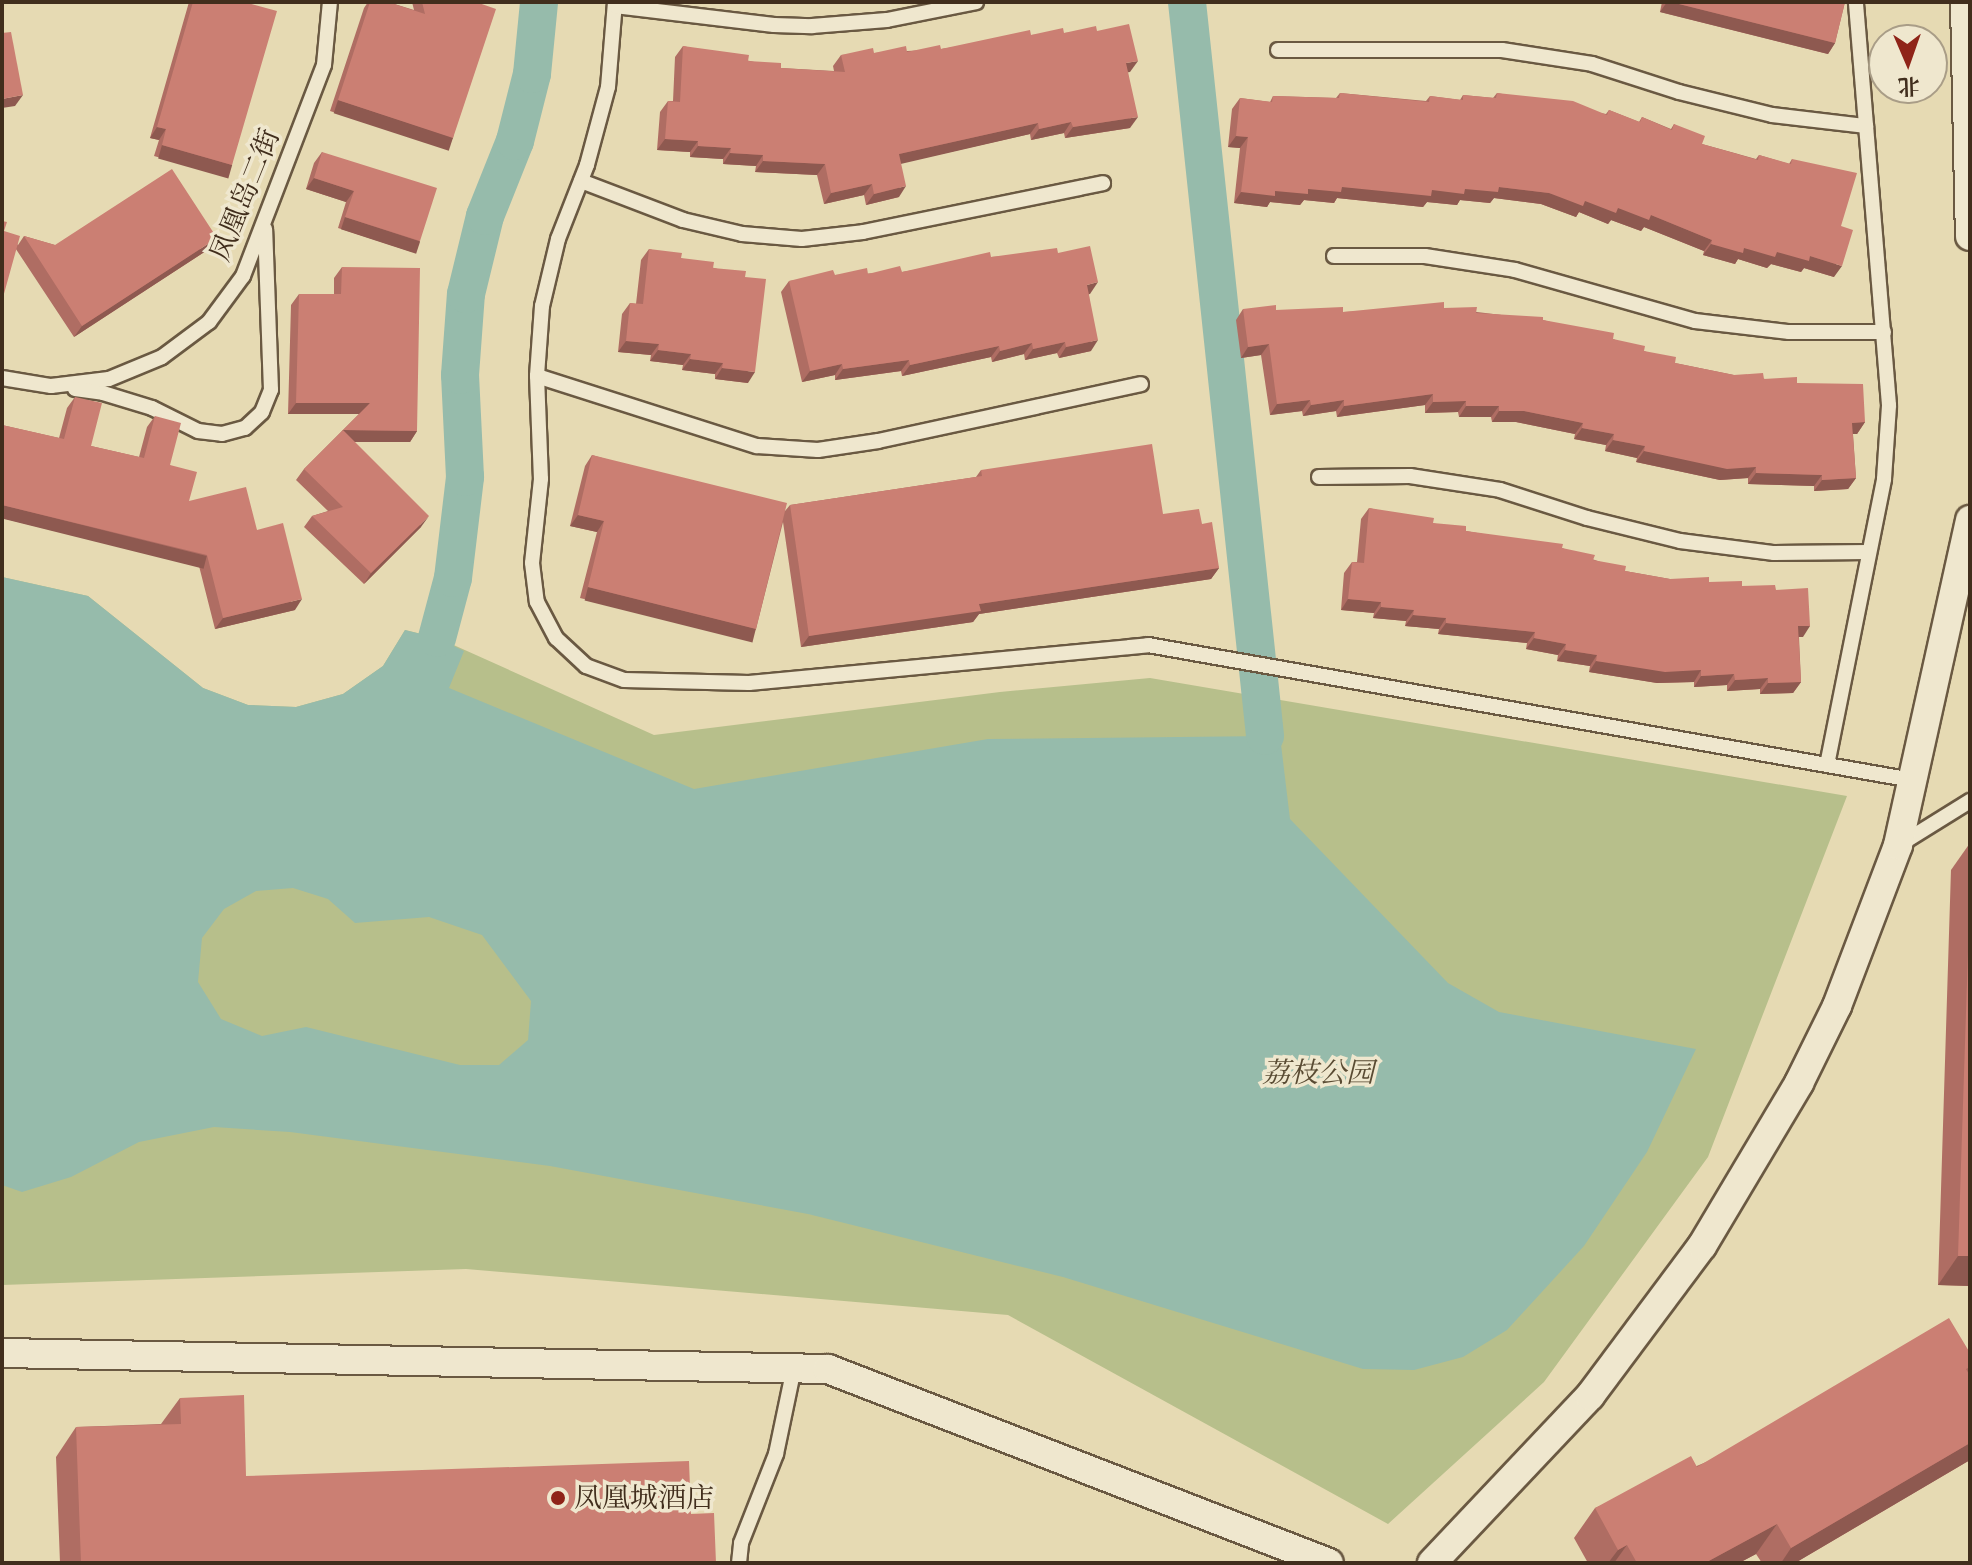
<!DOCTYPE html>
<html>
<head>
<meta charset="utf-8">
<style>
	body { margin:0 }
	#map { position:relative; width:1972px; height:1565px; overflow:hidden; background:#e6dab3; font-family:"IM FELL Great Primer","Noto Serif SC",serif }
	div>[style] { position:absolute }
	.green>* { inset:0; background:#b7bf8b }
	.water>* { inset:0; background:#96bbab }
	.canal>* { height:38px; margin:-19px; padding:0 19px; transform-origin:19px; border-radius:19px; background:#96bbab }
	.roads { filter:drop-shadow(2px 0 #6a5942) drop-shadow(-2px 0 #6a5942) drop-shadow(0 2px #6a5942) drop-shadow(0 -2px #6a5942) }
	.lane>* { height:14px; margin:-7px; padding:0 7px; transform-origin:7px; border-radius:7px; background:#efe7ce }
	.street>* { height:28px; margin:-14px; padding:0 14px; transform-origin:14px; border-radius:14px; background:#efe7ce }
	.wall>* { inset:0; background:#af6d63 }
	.shaded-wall>* { inset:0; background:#8e5950; transform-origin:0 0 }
	.building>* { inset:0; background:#cb7f73 }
	.dots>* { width:22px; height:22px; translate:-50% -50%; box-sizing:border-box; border:4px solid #efe7ce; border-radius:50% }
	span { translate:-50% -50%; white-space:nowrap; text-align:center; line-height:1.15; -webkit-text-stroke:7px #efe7ce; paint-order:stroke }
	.street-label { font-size:28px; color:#412e1d }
	.park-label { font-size:28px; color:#594b33; font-style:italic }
	.poi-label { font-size:28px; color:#412e1d }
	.left { translate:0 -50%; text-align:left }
	.frame { position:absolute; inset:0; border:4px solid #412e1d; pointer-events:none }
	.north { position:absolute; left:1868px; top:24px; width:80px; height:80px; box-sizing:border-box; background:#efe7ce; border:2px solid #a99d87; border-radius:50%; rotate:178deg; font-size:22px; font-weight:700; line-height:32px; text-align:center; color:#412e1d }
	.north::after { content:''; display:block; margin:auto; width:28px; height:36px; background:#8f2418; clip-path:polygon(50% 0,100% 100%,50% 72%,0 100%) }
</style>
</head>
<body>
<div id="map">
	<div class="green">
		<i style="clip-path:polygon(2px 577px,88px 596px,203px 688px,248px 705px,296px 707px,343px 694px,383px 666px,405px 630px,438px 638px,654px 735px,1000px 692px,1150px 678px,1847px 796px,1708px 1157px,1544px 1382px,1388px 1524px,1008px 1315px,466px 1269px,2px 1285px)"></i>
	</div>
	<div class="water">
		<i style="clip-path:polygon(evenodd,2px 577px,88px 596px,203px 688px,248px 705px,296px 707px,343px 694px,383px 666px,405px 630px,437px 638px,464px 651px,449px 688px,694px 789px,988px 739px,1280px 736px,1290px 819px,1448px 983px,1499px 1012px,1696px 1049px,1647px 1152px,1584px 1246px,1507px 1330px,1463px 1357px,1414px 1370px,1363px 1369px,1063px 1277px,808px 1214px,550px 1166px,290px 1132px,214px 1127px,139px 1142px,71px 1177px,22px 1192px,2px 1185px,2px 577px,293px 888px,328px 899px,355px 923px,429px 917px,482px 935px,531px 1001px,528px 1040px,499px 1065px,460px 1065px,306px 1027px,262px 1036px,221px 1019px,198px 982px,202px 938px,224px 909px,256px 891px,293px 888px)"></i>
	</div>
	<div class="canal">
		<i style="left:1187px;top:2px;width:738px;rotate:83.93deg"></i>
		<i style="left:437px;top:638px;width:62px;rotate:-75.1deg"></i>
		<i style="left:453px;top:578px;width:102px;rotate:-83.2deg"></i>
		<i style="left:465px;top:477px;width:102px;rotate:-92.8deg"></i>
		<i style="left:460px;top:375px;width:81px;rotate:-85.8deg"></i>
		<i style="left:466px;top:294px;width:80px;rotate:-76.3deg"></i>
		<i style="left:485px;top:216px;width:81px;rotate:-68.2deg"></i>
		<i style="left:515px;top:141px;width:69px;rotate:-75.8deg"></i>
		<i style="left:532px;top:74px;width:72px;rotate:-84.4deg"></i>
	</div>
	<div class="roads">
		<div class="lane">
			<i style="left:615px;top:2px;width:85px;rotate:94.7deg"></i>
			<i style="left:608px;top:87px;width:81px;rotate:105.1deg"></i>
			<i style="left:587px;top:165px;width:79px;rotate:111.4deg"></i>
			<i style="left:558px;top:239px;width:69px;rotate:103.4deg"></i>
			<i style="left:542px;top:306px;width:70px;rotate:94.1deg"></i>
			<i style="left:537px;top:376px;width:103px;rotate:87.8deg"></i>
			<i style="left:541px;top:479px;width:84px;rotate:96.1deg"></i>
			<i style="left:532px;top:563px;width:39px;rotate:83deg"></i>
			<i style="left:537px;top:602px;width:41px;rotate:62.2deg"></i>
			<i style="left:556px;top:638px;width:41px;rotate:43deg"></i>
			<i style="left:586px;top:666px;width:40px;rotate:20.2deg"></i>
			<i style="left:624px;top:680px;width:125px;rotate:1.4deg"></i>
			<i style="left:749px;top:683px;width:401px;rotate:-5.4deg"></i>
			<i style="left:1148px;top:645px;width:776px;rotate:10.02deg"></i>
			<i style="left:615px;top:6px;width:160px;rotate:6.8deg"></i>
			<i style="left:774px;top:25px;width:38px;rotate:2deg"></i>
			<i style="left:812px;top:26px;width:75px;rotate:-4.6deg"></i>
			<i style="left:887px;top:20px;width:91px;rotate:-11.4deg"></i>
			<i style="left:1278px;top:50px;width:224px"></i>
			<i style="left:1502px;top:50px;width:91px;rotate:8.8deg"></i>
			<i style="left:1592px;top:64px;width:91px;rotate:17.8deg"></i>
			<i style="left:1679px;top:92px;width:96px;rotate:13.9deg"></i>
			<i style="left:1772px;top:115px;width:95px;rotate:6.7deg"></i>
			<i style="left:581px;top:181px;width:109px;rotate:20.9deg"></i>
			<i style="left:683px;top:220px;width:61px;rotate:13.3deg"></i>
			<i style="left:742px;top:234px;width:60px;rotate:4.8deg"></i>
			<i style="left:802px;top:239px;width:61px;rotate:-6.5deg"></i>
			<i style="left:863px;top:232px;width:245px;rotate:-11.5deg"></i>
			<i style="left:1334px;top:256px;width:91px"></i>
			<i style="left:1425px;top:256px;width:91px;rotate:8.8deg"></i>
			<i style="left:1515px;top:270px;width:187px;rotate:15.8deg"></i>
			<i style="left:1695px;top:321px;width:95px;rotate:6.7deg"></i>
			<i style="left:1789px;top:332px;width:95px"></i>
			<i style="left:537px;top:376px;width:231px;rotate:17.7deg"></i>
			<i style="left:757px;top:446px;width:61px;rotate:3.8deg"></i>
			<i style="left:818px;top:450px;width:61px;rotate:-8.5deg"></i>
			<i style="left:878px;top:441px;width:269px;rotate:-12.2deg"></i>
			<i style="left:2px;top:378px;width:50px;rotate:9.3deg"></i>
			<i style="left:51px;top:386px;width:58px;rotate:-6.9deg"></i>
			<i style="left:109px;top:379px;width:57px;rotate:-22.5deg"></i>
			<i style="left:162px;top:357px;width:59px;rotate:-36.7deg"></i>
			<i style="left:209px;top:322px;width:57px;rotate:-53.5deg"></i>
			<i style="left:243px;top:276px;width:226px;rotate:-69deg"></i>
			<i style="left:324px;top:65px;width:63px;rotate:-84.6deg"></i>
			<i style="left:75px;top:389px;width:28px;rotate:8deg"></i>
			<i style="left:103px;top:393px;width:51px;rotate:17deg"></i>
			<i style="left:152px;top:408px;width:51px;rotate:26.6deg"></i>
			<i style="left:198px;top:431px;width:24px;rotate:7deg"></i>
			<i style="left:222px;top:434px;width:24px;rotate:-15deg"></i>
			<i style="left:245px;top:428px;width:23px;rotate:-43deg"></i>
			<i style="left:262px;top:412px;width:24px;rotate:-68deg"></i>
			<i style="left:271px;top:390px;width:161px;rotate:-92.1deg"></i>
			<i style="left:1319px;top:477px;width:91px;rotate:-0.6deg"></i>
			<i style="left:1410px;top:476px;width:91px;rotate:8.8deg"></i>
			<i style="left:1500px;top:490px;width:91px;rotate:17.8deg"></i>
			<i style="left:1587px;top:518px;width:96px;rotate:13.9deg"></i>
			<i style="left:1680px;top:541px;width:95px;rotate:7.3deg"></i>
			<i style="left:1774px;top:553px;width:94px;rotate:-0.6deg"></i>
			<i style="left:1827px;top:765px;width:292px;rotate:-78.7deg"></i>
			<i style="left:1884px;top:479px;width:74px;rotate:-86.1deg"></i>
			<i style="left:1889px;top:405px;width:404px;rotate:-94.7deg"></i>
			<i style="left:1899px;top:845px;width:84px;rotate:-31.8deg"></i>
			<i style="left:739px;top:1563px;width:20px;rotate:-84deg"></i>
			<i style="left:741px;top:1543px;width:96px;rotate:-68.5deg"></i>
			<i style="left:776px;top:1454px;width:88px;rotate:-78.2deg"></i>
		</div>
		<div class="street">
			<i style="left:1965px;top:2px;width:234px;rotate:88.8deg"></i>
			<i style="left:2px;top:1353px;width:826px;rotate:1.11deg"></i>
			<i style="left:828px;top:1369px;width:537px;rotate:21.17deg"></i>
			<i style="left:1432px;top:1563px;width:230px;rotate:-46.6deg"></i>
			<i style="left:1590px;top:1396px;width:187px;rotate:-53.3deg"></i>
			<i style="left:1702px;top:1246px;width:190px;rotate:-59.2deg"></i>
			<i style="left:1799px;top:1083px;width:86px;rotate:-63.7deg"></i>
			<i style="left:1837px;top:1006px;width:172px;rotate:-69.2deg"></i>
			<i style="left:1898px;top:845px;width:333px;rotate:-77.5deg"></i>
		</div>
	</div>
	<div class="wall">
		<i style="clip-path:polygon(189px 2px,244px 2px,232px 165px,225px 176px,154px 156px,159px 140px,150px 138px)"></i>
		<i style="clip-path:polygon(368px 2px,388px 2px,414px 10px,412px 2px,476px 2px,453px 138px,446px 149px,330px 111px,364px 8px)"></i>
		<i style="clip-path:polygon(1662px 2px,1845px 2px,1835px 43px,1828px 54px,1660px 12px)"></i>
		<i style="clip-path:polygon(1097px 31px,1130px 72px,1128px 72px,1130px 128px,1065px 138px,1064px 133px,1031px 140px,1030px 134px,901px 163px,899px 197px,866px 205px,864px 195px,824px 204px,817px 175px,755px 172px,756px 166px,723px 164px,723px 159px,690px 157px,690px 152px,657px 150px,660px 112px,668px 101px,673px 101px,675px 57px,683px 46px,781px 68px,834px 71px,833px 66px,841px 55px,941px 49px,1031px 35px)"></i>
		<i style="clip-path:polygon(1340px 93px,1426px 101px,1430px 96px,1460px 100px,1463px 95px,1493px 98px,1497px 93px,1606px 114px,1609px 110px,1639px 122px,1642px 117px,1671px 129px,1674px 124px,1702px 144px,1756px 159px,1759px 155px,1789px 164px,1792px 159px,1841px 226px,1834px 277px,1804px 268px,1801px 272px,1771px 264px,1767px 268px,1738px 259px,1735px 264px,1703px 255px,1704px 251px,1644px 227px,1641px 231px,1611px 220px,1608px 224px,1579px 212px,1576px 217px,1541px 204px,1494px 198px,1490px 203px,1460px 200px,1457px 205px,1427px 202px,1423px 207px,1337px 198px,1334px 203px,1304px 200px,1300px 205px,1270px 202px,1267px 207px,1234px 203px,1240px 148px,1228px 147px,1232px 109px,1240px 98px,1270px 102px,1273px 96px,1336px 98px)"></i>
		<i style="clip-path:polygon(322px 152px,420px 241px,412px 252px,338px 228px,346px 202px,306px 189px,314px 163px)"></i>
		<i style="clip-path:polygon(4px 231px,18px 245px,24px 236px,55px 245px,209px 249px,74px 337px)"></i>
		<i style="clip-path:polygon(649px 249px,745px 277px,748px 383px,715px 379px,715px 374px,682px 370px,683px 365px,650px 361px,651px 355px,618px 352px,622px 314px,630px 303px,636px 304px,641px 260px)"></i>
		<i style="clip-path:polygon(1058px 253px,1090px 294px,1089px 294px,1091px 351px,1059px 358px,1057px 353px,1025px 360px,1024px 354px,992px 362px,991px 357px,902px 376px,901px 371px,835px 380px,835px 375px,802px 382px,781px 292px,789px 281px,835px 275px,902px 272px,991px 257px)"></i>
		<i style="clip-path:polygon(342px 267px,417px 431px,410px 442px,354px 442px,421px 527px,364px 584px,304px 527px,312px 516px,328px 511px,296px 480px,304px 469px,359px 414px,288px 414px,291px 305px,299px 294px,334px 294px,334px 278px)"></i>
		<i style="clip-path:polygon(1444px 308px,1543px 320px,1613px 339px,1675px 363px,1734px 375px,1797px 383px,1865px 422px,1857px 434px,1853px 434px,1856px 478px,1848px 489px,1814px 491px,1814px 486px,1748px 484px,1748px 478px,1720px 480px,1636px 462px,1637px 458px,1605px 451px,1606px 445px,1574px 439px,1575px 434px,1516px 422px,1492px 422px,1491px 417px,1459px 417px,1458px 412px,1425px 413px,1425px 405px,1337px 417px,1336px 411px,1303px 416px,1302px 411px,1270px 415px,1261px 355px,1241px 358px,1236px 320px,1243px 309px,1343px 312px)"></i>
		<i style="clip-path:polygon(75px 397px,91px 446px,139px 457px,147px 427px,155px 416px,170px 465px,189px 501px,257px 530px,295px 610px,215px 629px,199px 566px,2px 518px,2px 425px,59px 438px,67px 408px)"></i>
		<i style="clip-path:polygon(592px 455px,785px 511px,790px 505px,976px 477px,981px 470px,1202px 524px,1219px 568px,1211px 579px,979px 614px,973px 622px,801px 647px,783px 522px,756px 629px,748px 640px,580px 598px,597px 532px,570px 526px,585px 466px)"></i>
		<i style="clip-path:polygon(1369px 508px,1466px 531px,1562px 548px,1625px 571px,1670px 579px,1776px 590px,1803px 637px,1799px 637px,1801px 682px,1793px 693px,1760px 694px,1760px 689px,1727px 691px,1727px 685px,1694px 687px,1694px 682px,1657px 683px,1589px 672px,1590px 666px,1557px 661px,1558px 655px,1526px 649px,1527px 643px,1438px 634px,1439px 629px,1405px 626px,1406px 621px,1373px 618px,1374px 613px,1341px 610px,1344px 573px,1352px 562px,1357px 562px,1361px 519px)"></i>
		<i style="clip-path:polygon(1970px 843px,1970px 1286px,1938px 1285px,1951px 870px)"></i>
		<i style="clip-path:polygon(1970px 1353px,1970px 1372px,1969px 1374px,1970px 1460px,1795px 1563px,1762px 1563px,1756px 1554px,1739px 1563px,1588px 1563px,1574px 1538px,1595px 1508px)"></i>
		<i style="clip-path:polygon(180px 1398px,246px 1476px,691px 1514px,716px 1563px,60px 1563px,56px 1457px,76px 1427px,161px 1424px)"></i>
	</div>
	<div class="shaded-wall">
		<i style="clip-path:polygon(1667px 2px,1671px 2px,1835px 43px,1828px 54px,1660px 12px)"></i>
		<i style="clip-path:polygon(1138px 61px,1130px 72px,1118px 74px,1126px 63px)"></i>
		<i style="clip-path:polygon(23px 95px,15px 106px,2px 108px,2px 99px)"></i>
		<i style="left:338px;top:100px;width:121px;height:14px;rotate:18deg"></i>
		<i style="clip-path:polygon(1138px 117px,1130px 128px,1065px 138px,1073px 127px)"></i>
		<i style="clip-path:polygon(1071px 122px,1064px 133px,1031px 140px,1039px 129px)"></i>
		<i style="clip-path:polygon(1038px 123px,1030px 134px,892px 166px,899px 154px)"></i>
		<i style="clip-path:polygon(157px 127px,166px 129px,159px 140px,150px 138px)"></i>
		<i style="clip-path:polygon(1236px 136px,1248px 137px,1240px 148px,1228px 147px)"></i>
		<i style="clip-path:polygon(665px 139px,698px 141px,690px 152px,657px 150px)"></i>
		<i style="left:162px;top:145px;width:73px;height:14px;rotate:16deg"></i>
		<i style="clip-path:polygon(698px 146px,731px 148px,723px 159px,690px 157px)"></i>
		<i style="clip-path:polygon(730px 153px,763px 155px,756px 166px,723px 164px)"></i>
		<i style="clip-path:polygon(763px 161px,825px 164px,817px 175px,755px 172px)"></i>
		<i style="clip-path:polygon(314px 178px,354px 191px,346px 202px,306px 189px)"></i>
		<i style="clip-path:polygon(872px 184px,864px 195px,824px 204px,831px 193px)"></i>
		<i style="clip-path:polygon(906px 186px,899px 197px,866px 205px,874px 194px)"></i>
		<i style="clip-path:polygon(1342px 187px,1432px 190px,1499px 187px,1549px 193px,1651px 215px,1712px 240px,1704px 251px,1644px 227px,1641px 231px,1611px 220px,1608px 224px,1579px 212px,1576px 217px,1541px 204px,1494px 198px,1490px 203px,1460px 200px,1457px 205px,1427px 202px,1423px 207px,1337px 198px,1334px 203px,1304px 200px,1300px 205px,1270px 202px,1267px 207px,1234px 203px,1241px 192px)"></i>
		<i style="left:345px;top:217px;width:79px;height:13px;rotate:18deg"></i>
		<i style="clip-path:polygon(217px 238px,209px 249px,74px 337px,82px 326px)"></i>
		<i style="clip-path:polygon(1711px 244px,1810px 256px,1842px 266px,1834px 277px,1804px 268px,1801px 272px,1771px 264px,1767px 268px,1738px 259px,1735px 264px,1703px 255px)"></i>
		<i style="clip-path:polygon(1098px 282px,1090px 294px,1079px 296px,1087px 285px)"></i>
		<i style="clip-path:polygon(1098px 340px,1091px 351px,1059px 358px,1066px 347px)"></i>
		<i style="clip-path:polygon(626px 341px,659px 344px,651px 355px,618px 352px)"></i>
		<i style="clip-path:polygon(1065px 342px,1057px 353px,1025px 360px,1033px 349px)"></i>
		<i style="clip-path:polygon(1032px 343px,1024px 354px,992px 362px,1000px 351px)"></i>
		<i style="clip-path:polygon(1269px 344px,1261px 355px,1241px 358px,1248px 347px)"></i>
		<i style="clip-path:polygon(999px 346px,991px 357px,902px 376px,910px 365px)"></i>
		<i style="clip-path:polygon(658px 350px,691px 354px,683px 365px,650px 361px)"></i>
		<i style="clip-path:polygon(690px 359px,723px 363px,715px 374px,682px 370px)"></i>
		<i style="clip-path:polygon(909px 360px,901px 371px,835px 380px,843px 369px)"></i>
		<i style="clip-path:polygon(842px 364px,835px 375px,802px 382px,810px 371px)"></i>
		<i style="clip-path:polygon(722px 368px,755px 372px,748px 383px,715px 379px)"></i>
		<i style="clip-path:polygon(1433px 394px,1425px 405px,1337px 417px,1344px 406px)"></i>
		<i style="clip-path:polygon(1310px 400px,1302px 411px,1270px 415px,1277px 404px)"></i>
		<i style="clip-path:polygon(1344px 400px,1336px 411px,1303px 416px,1311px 405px)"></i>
		<i style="clip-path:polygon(1466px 401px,1458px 412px,1425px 413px,1433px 402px)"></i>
		<i style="clip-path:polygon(296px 403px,370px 403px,362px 414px,288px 414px)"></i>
		<i style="clip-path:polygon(1466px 406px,1499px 406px,1491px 417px,1459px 417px)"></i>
		<i style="clip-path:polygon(1499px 411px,1524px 411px,1583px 423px,1575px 434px,1516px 422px,1492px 422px)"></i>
		<i style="clip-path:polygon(1865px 422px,1857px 434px,1844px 434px,1852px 423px)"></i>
		<i style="clip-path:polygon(1582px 428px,1614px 434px,1606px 445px,1574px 439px)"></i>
		<i style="clip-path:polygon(343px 430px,417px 431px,410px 442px,335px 442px)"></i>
		<i style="clip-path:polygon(1613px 440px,1645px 446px,1637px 458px,1605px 451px)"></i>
		<i style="clip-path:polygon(1644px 451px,1756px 467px,1748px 478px,1720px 480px,1636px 462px)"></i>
		<i style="clip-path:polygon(1756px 473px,1822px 475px,1814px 486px,1748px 484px)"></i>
		<i style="clip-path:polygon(1856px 478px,1848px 489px,1814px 491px,1822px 480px)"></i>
		<i style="left:2px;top:505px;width:211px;height:13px;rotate:14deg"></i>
		<i style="clip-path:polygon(578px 515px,604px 521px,597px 532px,570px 526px)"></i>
		<i style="clip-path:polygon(429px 516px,421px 527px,364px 584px,371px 573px)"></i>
		<i style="clip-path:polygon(1219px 568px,1211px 579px,979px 614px,973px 622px,801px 647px,809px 636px,979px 604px)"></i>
		<i style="left:588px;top:587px;width:173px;height:14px;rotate:14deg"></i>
		<i style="clip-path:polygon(302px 599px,295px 610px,215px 629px,223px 618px)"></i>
		<i style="clip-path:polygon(1348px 599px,1381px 602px,1374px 613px,1341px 610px)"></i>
		<i style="clip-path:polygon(1381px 607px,1414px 610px,1406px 621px,1373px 618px)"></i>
		<i style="clip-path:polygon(1413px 615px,1446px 618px,1439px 629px,1405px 626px)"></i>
		<i style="clip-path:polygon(1446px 623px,1535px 632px,1527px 643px,1438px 634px)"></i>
		<i style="clip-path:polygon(1798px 626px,1810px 626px,1803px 637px,1791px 637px)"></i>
		<i style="clip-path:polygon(1534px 638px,1566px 644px,1558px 655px,1526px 649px)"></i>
		<i style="clip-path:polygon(1565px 650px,1597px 655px,1590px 666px,1557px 661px)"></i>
		<i style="clip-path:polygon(1596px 661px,1701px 670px,1694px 682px,1657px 683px,1589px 672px)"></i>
		<i style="clip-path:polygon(1734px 674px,1727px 685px,1694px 687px,1701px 676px)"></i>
		<i style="clip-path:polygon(1768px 678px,1760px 689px,1727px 691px,1735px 680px)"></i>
		<i style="clip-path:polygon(1801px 682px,1793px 693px,1760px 694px,1768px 683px)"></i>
		<i style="clip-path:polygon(1958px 1256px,1970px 1256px,1970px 1286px,1938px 1285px)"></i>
		<i style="clip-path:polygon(1970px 1443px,1970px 1460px,1795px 1563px,1781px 1563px,1791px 1548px)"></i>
		<i style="clip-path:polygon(1777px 1524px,1756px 1554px,1739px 1563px,1705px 1563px)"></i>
		<i style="clip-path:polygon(1627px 1545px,1614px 1563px,1608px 1563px,1618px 1550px)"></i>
	</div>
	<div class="building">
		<i style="clip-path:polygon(193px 2px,244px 2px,277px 11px,232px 165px,162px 145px,166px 129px,157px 127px)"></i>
		<i style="clip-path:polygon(370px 2px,388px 2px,425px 14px,422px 2px,476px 2px,496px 9px,453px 138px,338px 100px)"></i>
		<i style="clip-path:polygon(1671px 2px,1845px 2px,1835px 43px)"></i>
		<i style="clip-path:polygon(1129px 24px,1138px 61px,1126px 63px,1138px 117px,1073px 127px,1071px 122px,1039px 129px,1038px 123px,899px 154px,906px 186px,874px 194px,872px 184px,831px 193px,825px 164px,763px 161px,763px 155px,730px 153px,731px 148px,698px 146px,698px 141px,665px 139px,668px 101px,680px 102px,683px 46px,749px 55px,748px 61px,781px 63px,781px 68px,845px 72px,841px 55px,873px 48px,874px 53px,906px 46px,907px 52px,940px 45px,941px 49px,1030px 30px,1031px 35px,1063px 28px,1064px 33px,1096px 26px,1097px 31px)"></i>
		<i style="clip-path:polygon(11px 32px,23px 95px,2px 99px,2px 33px)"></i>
		<i style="clip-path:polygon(1340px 93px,1429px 102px,1430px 96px,1463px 100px,1463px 95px,1496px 98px,1497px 93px,1573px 101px,1607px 115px,1609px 110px,1640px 122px,1642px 117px,1672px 130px,1674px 124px,1705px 136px,1702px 144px,1758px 160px,1759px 155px,1791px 164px,1792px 159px,1857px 173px,1841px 226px,1853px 230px,1842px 266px,1810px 256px,1809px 261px,1777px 252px,1775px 257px,1744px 248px,1743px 253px,1711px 244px,1712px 240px,1651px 215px,1649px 220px,1618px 208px,1616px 213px,1585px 201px,1583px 206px,1549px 193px,1499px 187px,1498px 192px,1465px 189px,1464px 194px,1432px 190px,1431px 196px,1342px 187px,1341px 192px,1308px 189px,1308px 194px,1275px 191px,1275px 196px,1241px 192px,1248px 137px,1236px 136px,1240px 98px,1272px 102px,1273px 96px,1339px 98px)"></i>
		<i style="clip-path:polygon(322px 152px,437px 188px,420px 241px,345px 217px,354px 191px,314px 178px)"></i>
		<i style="clip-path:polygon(172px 169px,217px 238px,82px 326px,24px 236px,55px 245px)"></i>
		<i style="clip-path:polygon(2px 221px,7px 222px,4px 231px,20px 236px,2px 301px)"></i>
		<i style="clip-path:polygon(1090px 246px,1098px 282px,1087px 285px,1098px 340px,1066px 347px,1065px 342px,1033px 349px,1032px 343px,1000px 351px,999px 346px,910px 365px,909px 360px,843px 369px,842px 364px,810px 371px,789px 281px,833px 270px,835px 275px,867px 268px,868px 274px,900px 266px,902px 272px,990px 252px,991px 257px,1057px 248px,1058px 253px)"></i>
		<i style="clip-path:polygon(649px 249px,682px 253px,681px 258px,714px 262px,713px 268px,746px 271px,745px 277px,766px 279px,755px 372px,722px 368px,723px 363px,690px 359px,691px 354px,658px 350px,659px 344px,626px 341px,630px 303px,643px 304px)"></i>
		<i style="clip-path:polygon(342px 267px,420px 268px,417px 431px,343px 430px,429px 516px,371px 573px,312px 516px,343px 507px,304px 469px,370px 403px,296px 403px,299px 294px,341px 294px)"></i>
		<i style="clip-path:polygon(1444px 302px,1444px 308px,1477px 307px,1476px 313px,1543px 317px,1543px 320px,1614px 333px,1613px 339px,1645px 346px,1644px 351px,1676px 357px,1675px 363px,1734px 375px,1763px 373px,1764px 379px,1797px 377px,1797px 383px,1863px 384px,1865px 422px,1852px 423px,1856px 478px,1822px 480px,1822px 475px,1756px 473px,1756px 467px,1727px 469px,1644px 451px,1645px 446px,1613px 440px,1614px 434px,1582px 428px,1583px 423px,1524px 411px,1499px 411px,1499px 406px,1466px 406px,1466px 401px,1433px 402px,1433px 394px,1344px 406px,1344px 400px,1311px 405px,1310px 400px,1277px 404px,1269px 344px,1248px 347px,1243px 309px,1276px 305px,1276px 310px,1343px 307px,1343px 312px)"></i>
		<i style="clip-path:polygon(75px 397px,102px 403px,91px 446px,144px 458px,155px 416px,181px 423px,170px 465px,197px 472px,189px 501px,246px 487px,257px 530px,283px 523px,302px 599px,223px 618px,207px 555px,2px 505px,2px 425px,64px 439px)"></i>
		<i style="clip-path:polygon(1152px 444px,1163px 514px,1199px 509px,1202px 524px,1212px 522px,1219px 568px,979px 604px,981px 611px,809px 636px,790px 505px,982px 476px,981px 470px)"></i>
		<i style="clip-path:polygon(592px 455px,787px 503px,756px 629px,588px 587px,604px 521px,578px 515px)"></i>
		<i style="clip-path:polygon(1369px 508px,1434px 518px,1433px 523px,1466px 526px,1466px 531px,1563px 544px,1562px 548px,1595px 555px,1593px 560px,1626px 566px,1625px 571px,1670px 579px,1709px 577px,1709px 582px,1742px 581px,1742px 586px,1775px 585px,1776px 590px,1808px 588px,1810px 626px,1798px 626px,1801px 682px,1768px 683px,1768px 678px,1735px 680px,1734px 674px,1701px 676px,1701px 670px,1665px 672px,1596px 661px,1597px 655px,1565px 650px,1566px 644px,1534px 638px,1535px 632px,1446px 623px,1446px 618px,1413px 615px,1414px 610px,1381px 607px,1381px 602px,1348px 599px,1352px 562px,1364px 563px)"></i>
		<i style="clip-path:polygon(1970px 891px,1970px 1256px,1958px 1256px)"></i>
		<i style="clip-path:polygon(1949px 1318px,1970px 1353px,1970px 1367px,1966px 1369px,1970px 1376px,1970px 1443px,1791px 1548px,1777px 1524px,1705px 1563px,1637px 1563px,1627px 1545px,1618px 1550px,1595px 1508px,1691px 1456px,1697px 1467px)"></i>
		<i style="clip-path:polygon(244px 1395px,246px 1476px,689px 1461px,691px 1514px,714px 1513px,716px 1563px,81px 1563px,76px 1427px,181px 1424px,180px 1398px)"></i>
	</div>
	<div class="dots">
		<i style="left:558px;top:1498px;background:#8f2418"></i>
	</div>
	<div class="street-label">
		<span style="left:245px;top:195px;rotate:-68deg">凤凰岛二街</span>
	</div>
	<div class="park-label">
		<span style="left:1318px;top:1073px">荔枝公园</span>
	</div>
	<div class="poi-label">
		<span class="left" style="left:574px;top:1498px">凤凰城酒店</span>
	</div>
	<div class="frame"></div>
	<div class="north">北</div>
</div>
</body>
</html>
